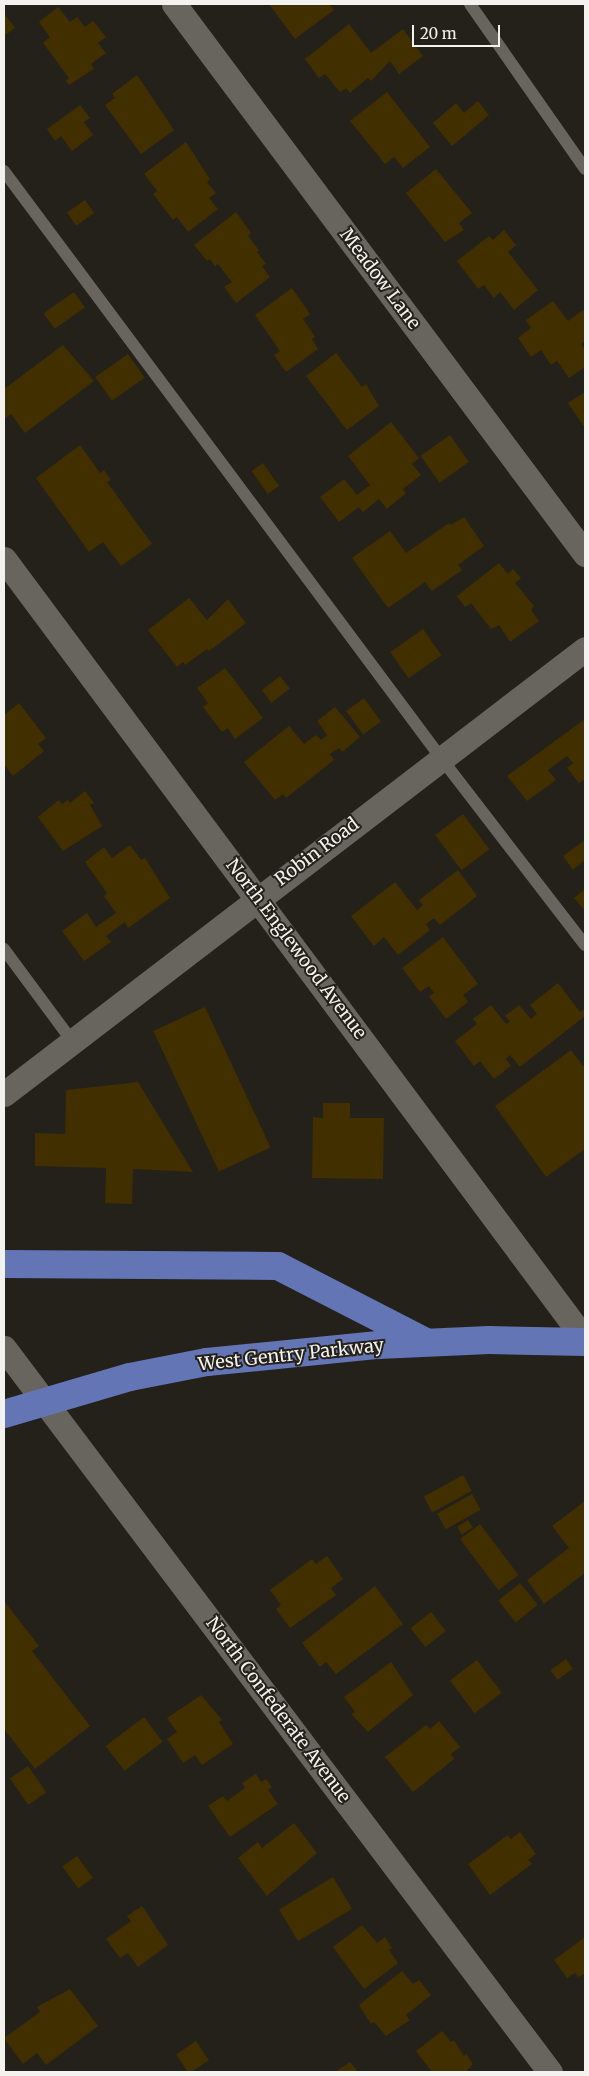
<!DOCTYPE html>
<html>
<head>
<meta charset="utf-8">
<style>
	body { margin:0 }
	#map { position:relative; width:589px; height:2076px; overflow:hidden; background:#24211b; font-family:Merriweather,serif }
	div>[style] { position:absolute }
	.building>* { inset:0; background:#412f00; transform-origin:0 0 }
	.service>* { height:12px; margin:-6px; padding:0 6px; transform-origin:6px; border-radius:6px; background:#68655e }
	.minor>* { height:25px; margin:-12.5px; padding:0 12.5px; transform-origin:12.5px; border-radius:12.5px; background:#68655e }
	.primary>* { height:28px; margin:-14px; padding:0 14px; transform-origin:14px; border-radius:14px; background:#6375b4 }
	span { translate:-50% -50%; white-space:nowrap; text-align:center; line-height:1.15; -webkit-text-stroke:4px #24211b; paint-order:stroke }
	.street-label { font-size:18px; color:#f4f2ee }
	.frame { position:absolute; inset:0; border:5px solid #f4f2ee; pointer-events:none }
	.scale { position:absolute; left:412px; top:25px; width:88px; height:22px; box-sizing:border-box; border:2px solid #f4f2ee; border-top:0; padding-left:6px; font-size:15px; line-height:18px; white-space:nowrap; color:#f4f2ee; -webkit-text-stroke:4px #24211b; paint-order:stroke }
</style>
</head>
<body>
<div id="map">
	<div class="building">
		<i style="clip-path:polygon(269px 4px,329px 4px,334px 10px,295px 39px)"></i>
		<i style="clip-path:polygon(58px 7px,70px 22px,77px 17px,85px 27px,93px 21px,106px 37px,98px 43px,106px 53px,91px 64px,94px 69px,69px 85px,66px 81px,69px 78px,43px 43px,50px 37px,39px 22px)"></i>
		<i style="clip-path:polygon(4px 13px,15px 28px,4px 36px)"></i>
		<i style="clip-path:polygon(349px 24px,371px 53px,403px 29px,423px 56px,399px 74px,390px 61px,371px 81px,368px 78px,350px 93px,346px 88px,340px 92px,325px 74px,319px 78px,305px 59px)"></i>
		<i style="clip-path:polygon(137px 75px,174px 130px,141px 154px,105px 105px,115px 98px,112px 94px)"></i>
		<i style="clip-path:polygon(387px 92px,430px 147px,403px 168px,394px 157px,385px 164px,350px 121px)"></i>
		<i style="clip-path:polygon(478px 101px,489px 115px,452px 146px,433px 123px,456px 103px,464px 113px)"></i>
		<i style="clip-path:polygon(80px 105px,90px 118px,84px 122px,93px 135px,72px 151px,61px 136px,55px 141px,47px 129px)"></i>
		<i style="clip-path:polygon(186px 142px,210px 179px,207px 182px,216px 193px,209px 198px,218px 209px,188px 232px,177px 217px,173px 220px,153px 194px,157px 191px,144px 174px)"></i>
		<i style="clip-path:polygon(436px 169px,472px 213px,459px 223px,464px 230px,445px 242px,406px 193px)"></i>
		<i style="left:85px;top:200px;width:16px;height:22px;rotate:55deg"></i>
		<i style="clip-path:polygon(236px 212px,251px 233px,248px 236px,259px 250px,257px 252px,266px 264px,262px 266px,270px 277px,236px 303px,224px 287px,232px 282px,218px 264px,215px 266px,210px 259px,207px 261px,194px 245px)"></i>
		<i style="clip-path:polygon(504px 230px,516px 245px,508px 252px,538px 290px,514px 310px,500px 292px,494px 298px,484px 285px,478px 289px,457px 261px,489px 236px,493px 240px)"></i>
		<i style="clip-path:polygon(292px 288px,310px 314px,303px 319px,315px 337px,312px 339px,318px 349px,286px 372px,274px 355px,280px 351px,255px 315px)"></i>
		<i style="left:74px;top:292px;width:19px;height:37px;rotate:55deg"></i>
		<i style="clip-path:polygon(553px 301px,568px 321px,583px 310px,585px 313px,585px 341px,581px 344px,585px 350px,585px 367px,569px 378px,557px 361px,551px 365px,541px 350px,531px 357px,518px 338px,531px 328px,526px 320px)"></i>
		<i style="clip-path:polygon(63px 345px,94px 381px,25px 433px,11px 414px,4px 419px,4px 389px)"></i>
		<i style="clip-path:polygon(336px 353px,362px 387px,366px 384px,379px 406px,347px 430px,306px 376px)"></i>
		<i style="left:128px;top:354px;width:29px;height:40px;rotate:55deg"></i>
		<i style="clip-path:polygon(585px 392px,585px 428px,568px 403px)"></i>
		<i style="clip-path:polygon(391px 422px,419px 458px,412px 464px,421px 475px,403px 489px,406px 493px,387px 509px,379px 499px,363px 512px,359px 507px,339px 522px,320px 497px,344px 479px,357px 495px,370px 485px,348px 456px)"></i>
		<i style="left:450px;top:435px;width:33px;height:36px;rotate:55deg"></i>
		<i style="clip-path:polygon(80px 445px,100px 473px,104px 470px,111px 480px,107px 482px,152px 544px,121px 566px,103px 542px,89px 552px,36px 478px)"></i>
		<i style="left:263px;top:463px;width:28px;height:14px;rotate:55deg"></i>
		<i style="clip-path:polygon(464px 517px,484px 546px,458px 565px,462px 570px,432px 591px,425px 582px,388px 608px,352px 558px,390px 531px,406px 553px,449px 523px,451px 525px)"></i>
		<i style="clip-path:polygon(499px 563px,508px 574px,513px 569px,521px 578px,515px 583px,534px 606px,531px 610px,539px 621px,510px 642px,499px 625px,491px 629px,471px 603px,465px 607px,457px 596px)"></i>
		<i style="clip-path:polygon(189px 598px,207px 620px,228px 599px,246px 623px,209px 651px,207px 649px,185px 665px,183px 662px,177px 667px,148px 630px)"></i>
		<i style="left:423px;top:629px;width:32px;height:40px;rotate:55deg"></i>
		<i style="clip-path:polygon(225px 668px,263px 718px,235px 739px,228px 728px,222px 732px,203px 707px,208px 703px,197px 688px)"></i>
		<i style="left:280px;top:676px;width:16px;height:23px;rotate:52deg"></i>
		<i style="left:364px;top:698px;width:29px;height:22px;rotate:54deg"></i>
		<i style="clip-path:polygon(19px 703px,46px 738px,38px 744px,44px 751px,13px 776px,4px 764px,4px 715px)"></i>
		<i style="clip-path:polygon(335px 707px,360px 737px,342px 752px,339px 748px,330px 754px,334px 760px,286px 798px,283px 794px,275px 800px,244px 762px,289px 726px,304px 744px,316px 735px,321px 740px,327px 735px,317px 721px)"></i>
		<i style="clip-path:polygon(585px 719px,585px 779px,579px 783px,567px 768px,573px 763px,567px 756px,548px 770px,556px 780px,527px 801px,507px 776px)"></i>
		<i style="clip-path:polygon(85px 791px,94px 803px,90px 805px,102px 826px,63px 851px,38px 817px,59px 800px,62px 804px,68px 800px,70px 803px)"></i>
		<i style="left:463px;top:814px;width:44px;height:35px;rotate:53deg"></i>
		<i style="clip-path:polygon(585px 840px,585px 860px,573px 870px,563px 856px)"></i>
		<i style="clip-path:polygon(130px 845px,141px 860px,145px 858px,170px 898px,128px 928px,125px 922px,106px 936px,111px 942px,84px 961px,62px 931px,87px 913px,96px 927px,116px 913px,104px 896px,107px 893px,85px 862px,104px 847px,112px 858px)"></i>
		<i style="clip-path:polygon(458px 870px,477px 896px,440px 925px,434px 918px,426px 924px,430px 930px,398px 955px,384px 937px,374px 946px,351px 916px,395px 882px,417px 910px,423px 905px,419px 900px)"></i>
		<i style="clip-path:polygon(585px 889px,585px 911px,574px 898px)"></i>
		<i style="clip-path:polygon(443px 937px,478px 984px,463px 995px,468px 1002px,446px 1019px,429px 996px,434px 993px,429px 986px,420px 992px,402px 968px)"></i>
		<i style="clip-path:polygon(558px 983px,580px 1012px,585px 1008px,585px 1016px,520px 1067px,510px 1055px,506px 1059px,511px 1066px,494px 1079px,480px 1061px,474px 1066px,455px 1041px,477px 1024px,473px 1019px,491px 1005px,506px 1024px,510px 1021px,505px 1016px,519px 1005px,531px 1019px,537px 1014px,530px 1005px)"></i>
		<i style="left:205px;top:1007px;width:155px;height:57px;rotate:65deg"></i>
		<i style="clip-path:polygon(571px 1050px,583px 1066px,585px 1064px,585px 1149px,546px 1177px,495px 1106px)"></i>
		<i style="clip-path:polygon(138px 1082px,193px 1172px,133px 1169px,132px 1204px,105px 1203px,106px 1168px,35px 1166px,35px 1133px,65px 1134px,66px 1090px)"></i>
		<i style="clip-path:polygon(323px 1103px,350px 1103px,350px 1118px,384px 1118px,383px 1179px,312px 1178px,313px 1117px,323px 1118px)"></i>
		<i style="left:463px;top:1475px;width:18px;height:45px;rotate:61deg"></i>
		<i style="left:472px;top:1494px;width:18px;height:40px;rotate:61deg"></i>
		<i style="clip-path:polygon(585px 1501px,585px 1573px,544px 1604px,527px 1580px,569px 1548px,552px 1526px)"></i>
		<i style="left:468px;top:1520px;width:9px;height:13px;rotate:58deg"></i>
		<i style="left:480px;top:1524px;width:64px;height:25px;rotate:53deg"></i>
		<i style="clip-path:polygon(327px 1556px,343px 1579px,331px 1588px,336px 1595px,290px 1628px,276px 1609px,281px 1605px,270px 1590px,312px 1559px,316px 1564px)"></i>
		<i style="left:520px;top:1583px;width:28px;height:28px;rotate:51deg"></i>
		<i style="clip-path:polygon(375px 1586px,403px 1624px,336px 1674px,326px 1662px,320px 1667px,302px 1643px)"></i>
		<i style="clip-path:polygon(4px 1601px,39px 1646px,32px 1651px,90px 1726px,35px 1769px,4px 1729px)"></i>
		<i style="left:431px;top:1612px;width:24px;height:26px;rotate:52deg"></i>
		<i style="left:566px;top:1659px;width:12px;height:19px;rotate:55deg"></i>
		<i style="left:477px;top:1660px;width:41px;height:34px;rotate:53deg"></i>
		<i style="clip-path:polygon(391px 1662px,413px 1695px,368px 1732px,351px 1714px,355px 1712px,344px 1697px)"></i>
		<i style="clip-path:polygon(201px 1695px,222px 1720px,219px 1722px,233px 1744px,202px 1765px,195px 1755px,183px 1763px,167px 1739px,177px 1732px,167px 1718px)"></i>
		<i style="left:144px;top:1717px;width:31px;height:48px;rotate:53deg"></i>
		<i style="clip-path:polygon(439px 1721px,460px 1747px,451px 1754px,454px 1759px,413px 1792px,385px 1757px,426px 1725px,430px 1729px)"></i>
		<i style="left:28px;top:1766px;width:32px;height:22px;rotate:55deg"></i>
		<i style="clip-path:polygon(256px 1774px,261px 1782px,266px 1779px,272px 1787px,268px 1790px,278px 1804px,230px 1837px,208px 1806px,223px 1796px,227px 1801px,245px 1788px,242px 1783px)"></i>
		<i style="clip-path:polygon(294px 1823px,317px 1853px,267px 1896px,238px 1858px,258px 1842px,262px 1848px)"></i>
		<i style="clip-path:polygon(520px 1832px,536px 1854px,528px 1860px,532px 1864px,490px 1895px,468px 1864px,508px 1835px,511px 1839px)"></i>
		<i style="left:77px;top:1856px;width:27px;height:18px;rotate:54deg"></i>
		<i style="left:333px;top:1877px;width:37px;height:63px;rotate:59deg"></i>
		<i style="clip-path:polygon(142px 1906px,168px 1945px,138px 1967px,128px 1953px,120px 1958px,106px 1939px,131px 1921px,127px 1916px)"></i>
		<i style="clip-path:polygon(362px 1925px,377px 1943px,385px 1937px,392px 1948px,389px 1950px,398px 1963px,364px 1989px,333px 1947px)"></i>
		<i style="clip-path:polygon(585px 1937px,585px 1974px,578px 1977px,575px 1973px,567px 1978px,554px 1960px)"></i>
		<i style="clip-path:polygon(402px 1971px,413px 1984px,419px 1980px,431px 1995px,406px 2015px,410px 2020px,386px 2036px,374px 2022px,371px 2024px,359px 2005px)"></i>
		<i style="clip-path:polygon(70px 1989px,98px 2026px,46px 2065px,37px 2053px,23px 2064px,4px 2038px,40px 2012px,37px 2007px)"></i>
		<i style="clip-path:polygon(442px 2031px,451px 2042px,454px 2040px,464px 2056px,466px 2054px,473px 2064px,466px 2072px,432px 2072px,416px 2051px)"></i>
		<i style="left:196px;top:2041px;width:23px;height:24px;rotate:56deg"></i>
		<i style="clip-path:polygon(350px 2062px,358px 2072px,335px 2072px)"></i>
	</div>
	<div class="service">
		<i style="left:470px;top:4px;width:201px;rotate:55.1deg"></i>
		<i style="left:4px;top:171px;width:732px;rotate:53.33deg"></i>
		<i style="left:441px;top:758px;width:236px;rotate:52.4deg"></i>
		<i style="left:4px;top:949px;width:114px;rotate:53.5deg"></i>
	</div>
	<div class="minor">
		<i style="left:174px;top:4px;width:687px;rotate:53.23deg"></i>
		<i style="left:4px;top:559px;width:973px;rotate:53.35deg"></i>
		<i style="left:4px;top:1094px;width:732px;rotate:-37.45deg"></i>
		<i style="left:4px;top:1348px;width:907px;rotate:52.98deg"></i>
	</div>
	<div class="primary">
		<i style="left:4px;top:1264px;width:274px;rotate:0.4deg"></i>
		<i style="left:278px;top:1266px;width:166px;rotate:27.2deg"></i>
		<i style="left:4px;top:1414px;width:131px;rotate:-16.4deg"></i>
		<i style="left:130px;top:1377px;width:78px;rotate:-11deg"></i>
		<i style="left:207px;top:1362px;width:172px;rotate:-5.7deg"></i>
		<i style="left:378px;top:1345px;width:111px;rotate:-2.6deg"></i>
		<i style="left:489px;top:1340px;width:96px;rotate:1.2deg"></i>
	</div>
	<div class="street-label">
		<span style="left:380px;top:279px;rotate:53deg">Meadow Lane</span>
		<span style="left:317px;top:852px;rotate:-37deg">Robin Road</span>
		<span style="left:296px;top:949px;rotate:53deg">North Englewood Avenue</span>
		<span style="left:291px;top:1355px;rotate:-6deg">West Gentry Parkway</span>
		<span style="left:278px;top:1710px;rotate:53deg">North Confederate Avenue</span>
	</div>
	<div class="frame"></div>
	<div class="scale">20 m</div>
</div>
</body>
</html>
